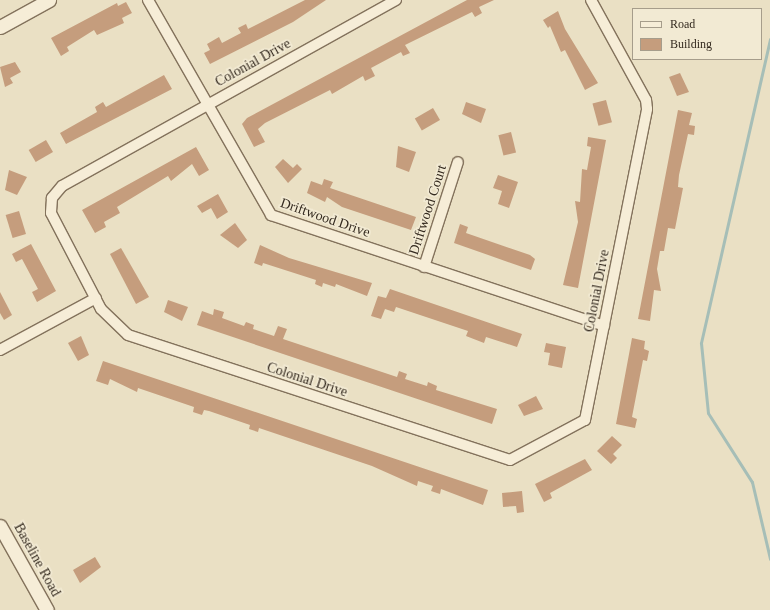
<!DOCTYPE html>
<html>
<head>
<meta charset="utf-8">
<style>
	body { margin:0 }
	#map { position:relative; width:770px; height:610px; overflow:hidden; background:#eae0c4; font-family:"Times New Roman",serif }
	div>[style] { position:absolute }
	.stream>* { height:3px; margin:-1.5px; padding:0 1.5px; transform-origin:1.5px; border-radius:1.5px; background:#a6beb7 }
	.building>* { inset:0; background:#c59d7d; transform-origin:0 0 }
	.roads { filter:drop-shadow(1px 0 #83725c) drop-shadow(-1px 0 #83725c) drop-shadow(0 1px #83725c) drop-shadow(0 -1px #83725c) }
	.minor>* { height:10px; margin:-5px; padding:0 5px; transform-origin:5px; border-radius:5px; background:#f6edd7 }
	.tertiary>* { height:13px; margin:-6.5px; padding:0 6.5px; transform-origin:6.5px; border-radius:6.5px; background:#f6edd7 }
	span { translate:-50% -50%; white-space:nowrap; text-align:center; line-height:1.15; -webkit-text-stroke:3.5px #f2ead3; paint-order:stroke }
	.street-label { font-size:14px; color:#342a1f }
	.legend { position:absolute; left:632px; top:8px; width:130px; height:52px; box-sizing:border-box; background:#f2ead3; border:1px solid #a69d8b; margin:0; padding:5px 7px; list-style:none; font-size:12px; color:#342a1f }
	.legend li { display:flex; align-items:center; gap:8px; height:20px }
	.legend b { width:20px; border:1px solid #a69d8b }
</style>
</head>
<body>
<div id="map">
	<div class="stream">
		<i style="left:770px;top:39px;width:312px;rotate:102.8deg"></i>
		<i style="left:701px;top:343px;width:70px;rotate:84.3deg"></i>
		<i style="left:708px;top:413px;width:82px;rotate:57.5deg"></i>
		<i style="left:752px;top:482px;width:79px;rotate:76.8deg"></i>
	</div>
	<div class="building">
		<i style="clip-path:polygon(305px 0,326px 0,293px 22px,210px 64px,204px 53px,210px 50px,207px 44px,219px 37px,222px 43px,241px 33px,238px 28px,246px 24px,248px 29px)"></i>
		<i style="clip-path:polygon(467px 0,494px 0,479px 7px,482px 13px,475px 17px,472px 12px,405px 45px,410px 53px,403px 56px,401px 52px,371px 68px,375px 76px,365px 81px,363px 76px,332px 94px,330px 90px,265px 123px,258px 129px,265px 142px,254px 147px,242px 124px,247px 118px)"></i>
		<i style="clip-path:polygon(126px 2px,132px 13px,122px 18px,124px 23px,97px 35px,94px 30px,67px 47px,69px 51px,61px 56px,51px 38px,117px 3px,118px 6px)"></i>
		<i style="clip-path:polygon(558px 11px,565px 29px,598px 83px,585px 90px,565px 50px,561px 52px,550px 26px,548px 28px,543px 20px)"></i>
		<i style="clip-path:polygon(15px 62px,21px 72px,10px 78px,13px 83px,5px 87px,0 67px)"></i>
		<i style="clip-path:polygon(680px 73px,689px 92px,677px 96px,669px 77px)"></i>
		<i style="clip-path:polygon(164px 75px,172px 89px,66px 144px,60px 133px,97px 112px,95px 107px,103px 102px,106px 107px)"></i>
		<i style="left:606px;top:100px;width:23px;height:14px;rotate:75deg"></i>
		<i style="clip-path:polygon(466px 102px,486px 109px,481px 123px,462px 114px)"></i>
		<i style="left:433px;top:108px;width:14px;height:21px;rotate:60deg"></i>
		<i style="clip-path:polygon(678px 110px,692px 113px,689px 125px,695px 126px,694px 135px,688px 134px,679px 175px,678px 187px,683px 188px,675px 229px,668px 228px,664px 251px,660px 251px,657px 269px,661px 291px,654px 290px,650px 321px,638px 319px)"></i>
		<i style="left:511px;top:132px;width:21px;height:13px;rotate:76deg"></i>
		<i style="clip-path:polygon(588px 137px,606px 140px,578px 288px,563px 285px,578px 222px,575px 201px,580px 202px,582px 169px,587px 170px,591px 147px,587px 146px)"></i>
		<i style="left:46px;top:140px;width:14px;height:20px;rotate:60deg"></i>
		<i style="clip-path:polygon(398px 146px,416px 152px,409px 172px,396px 167px)"></i>
		<i style="clip-path:polygon(196px 147px,209px 170px,199px 176px,192px 164px,171px 181px,168px 176px,117px 207px,120px 213px,104px 222px,106px 227px,95px 233px,82px 210px)"></i>
		<i style="clip-path:polygon(283px 159px,293px 168px,297px 164px,302px 169px,288px 183px,275px 167px)"></i>
		<i style="clip-path:polygon(9px 170px,27px 177px,17px 195px,5px 190px)"></i>
		<i style="clip-path:polygon(498px 175px,518px 182px,509px 208px,498px 204px,502px 191px,493px 188px)"></i>
		<i style="clip-path:polygon(324px 179px,333px 182px,330px 188px,416px 217px,411px 230px,342px 207px,327px 197px,325px 202px,307px 193px,311px 181px,322px 185px)"></i>
		<i style="clip-path:polygon(218px 194px,228px 212px,217px 219px,211px 208px,202px 213px,197px 206px)"></i>
		<i style="left:19px;top:211px;width:24px;height:14px;rotate:73deg"></i>
		<i style="clip-path:polygon(235px 223px,247px 240px,238px 248px,220px 235px)"></i>
		<i style="clip-path:polygon(460px 224px,468px 227px,466px 233px,530px 255px,535px 259px,531px 270px,454px 243px)"></i>
		<i style="clip-path:polygon(31px 244px,56px 291px,37px 302px,32px 292px,38px 289px,22px 259px,16px 262px,12px 254px)"></i>
		<i style="clip-path:polygon(260px 245px,289px 258px,372px 283px,367px 296px,336px 284px,335px 287px,323px 283px,322px 287px,315px 284px,316px 280px,263px 263px,262px 266px,254px 263px)"></i>
		<i style="clip-path:polygon(121px 248px,149px 297px,136px 304px,110px 254px)"></i>
		<i style="clip-path:polygon(390px 289px,522px 334px,517px 347px,486px 337px,484px 343px,466px 336px,468px 331px,396px 307px,394px 312px,385px 309px,381px 319px,371px 316px,378px 296px,386px 298px)"></i>
		<i style="clip-path:polygon(0 292px,12px 315px,4px 320px,0 313px)"></i>
		<i style="clip-path:polygon(168px 300px,188px 307px,182px 321px,164px 312px)"></i>
		<i style="clip-path:polygon(214px 309px,224px 312px,222px 318px,244px 326px,246px 322px,254px 325px,253px 329px,274px 336px,278px 326px,287px 329px,283px 339px,397px 377px,399px 371px,407px 374px,405px 379px,427px 386px,428px 382px,437px 386px,436px 390px,497px 409px,492px 424px,197px 325px,202px 311px,213px 315px)"></i>
		<i style="clip-path:polygon(81px 336px,89px 355px,78px 361px,68px 343px)"></i>
		<i style="clip-path:polygon(632px 338px,645px 341px,644px 349px,649px 351px,647px 361px,643px 360px,632px 417px,637px 419px,635px 428px,616px 424px)"></i>
		<i style="clip-path:polygon(546px 343px,566px 347px,562px 368px,548px 365px,550px 353px,544px 352px)"></i>
		<i style="clip-path:polygon(103px 361px,488px 490px,483px 505px,441px 489px,440px 494px,431px 491px,433px 486px,418px 481px,417px 486px,372px 466px,259px 428px,258px 432px,249px 429px,250px 425px,209px 411px,204px 410px,202px 415px,193px 412px,194px 407px,138px 388px,137px 392px,110px 379px,108px 385px,96px 381px)"></i>
		<i style="clip-path:polygon(536px 396px,543px 409px,524px 416px,518px 405px)"></i>
		<i style="clip-path:polygon(612px 436px,622px 445px,613px 454px,617px 458px,611px 464px,597px 451px)"></i>
		<i style="clip-path:polygon(585px 459px,592px 470px,550px 493px,552px 498px,544px 502px,535px 484px)"></i>
		<i style="clip-path:polygon(522px 491px,524px 512px,517px 513px,516px 506px,503px 507px,502px 493px)"></i>
		<i style="clip-path:polygon(95px 557px,101px 567px,80px 583px,73px 570px)"></i>
	</div>
	<div class="roads">
		<div class="minor">
			<i style="left:148px;top:0;width:248px;rotate:60.2deg"></i>
			<i style="left:271px;top:215px;width:351px;rotate:18.4deg"></i>
			<i style="left:396px;top:0;width:382px;rotate:150.9deg"></i>
			<i style="left:62px;top:186px;width:16px;rotate:130deg"></i>
			<i style="left:52px;top:198px;width:15px;rotate:94deg"></i>
			<i style="left:51px;top:213px;width:108px;rotate:62.5deg"></i>
			<i style="left:101px;top:309px;width:37px;rotate:44deg"></i>
			<i style="left:128px;top:335px;width:402px;rotate:18.1deg"></i>
			<i style="left:510px;top:460px;width:85px;rotate:-28.1deg"></i>
			<i style="left:585px;top:420px;width:317px;rotate:-78.7deg"></i>
			<i style="left:647px;top:109px;width:9px;rotate:-96deg"></i>
			<i style="left:646px;top:100px;width:114px;rotate:-118.8deg"></i>
			<i style="left:424px;top:267px;width:110px;rotate:-72.1deg"></i>
			<i style="left:0;top:350px;width:109px;rotate:-28.4deg"></i>
		</div>
		<div class="tertiary">
			<i style="left:0;top:27px;width:56px;rotate:-28.9deg"></i>
			<i style="left:0;top:526px;width:96px;rotate:60.8deg"></i>
		</div>
	</div>
	<div class="street-label">
		<span style="left:253px;top:63px;rotate:-29deg">Colonial Drive</span>
		<span style="left:428px;top:210px;rotate:-72deg">Driftwood Court</span>
		<span style="left:325px;top:218px;rotate:19deg">Driftwood Drive</span>
		<span style="left:597px;top:291px;rotate:-79deg">Colonial Drive</span>
		<span style="left:307px;top:380px;rotate:18deg">Colonial Drive</span>
		<span style="left:37px;top:560px;rotate:61deg">Baseline Road</span>
	</div>
	<ul class="legend">
	<li><b style="height:5px;background:#f6edd7"></b>Road</li>
	<li><b style="height:11px;background:#c59d7d"></b>Building</li>
	</ul>
</div>
</body>
</html>
